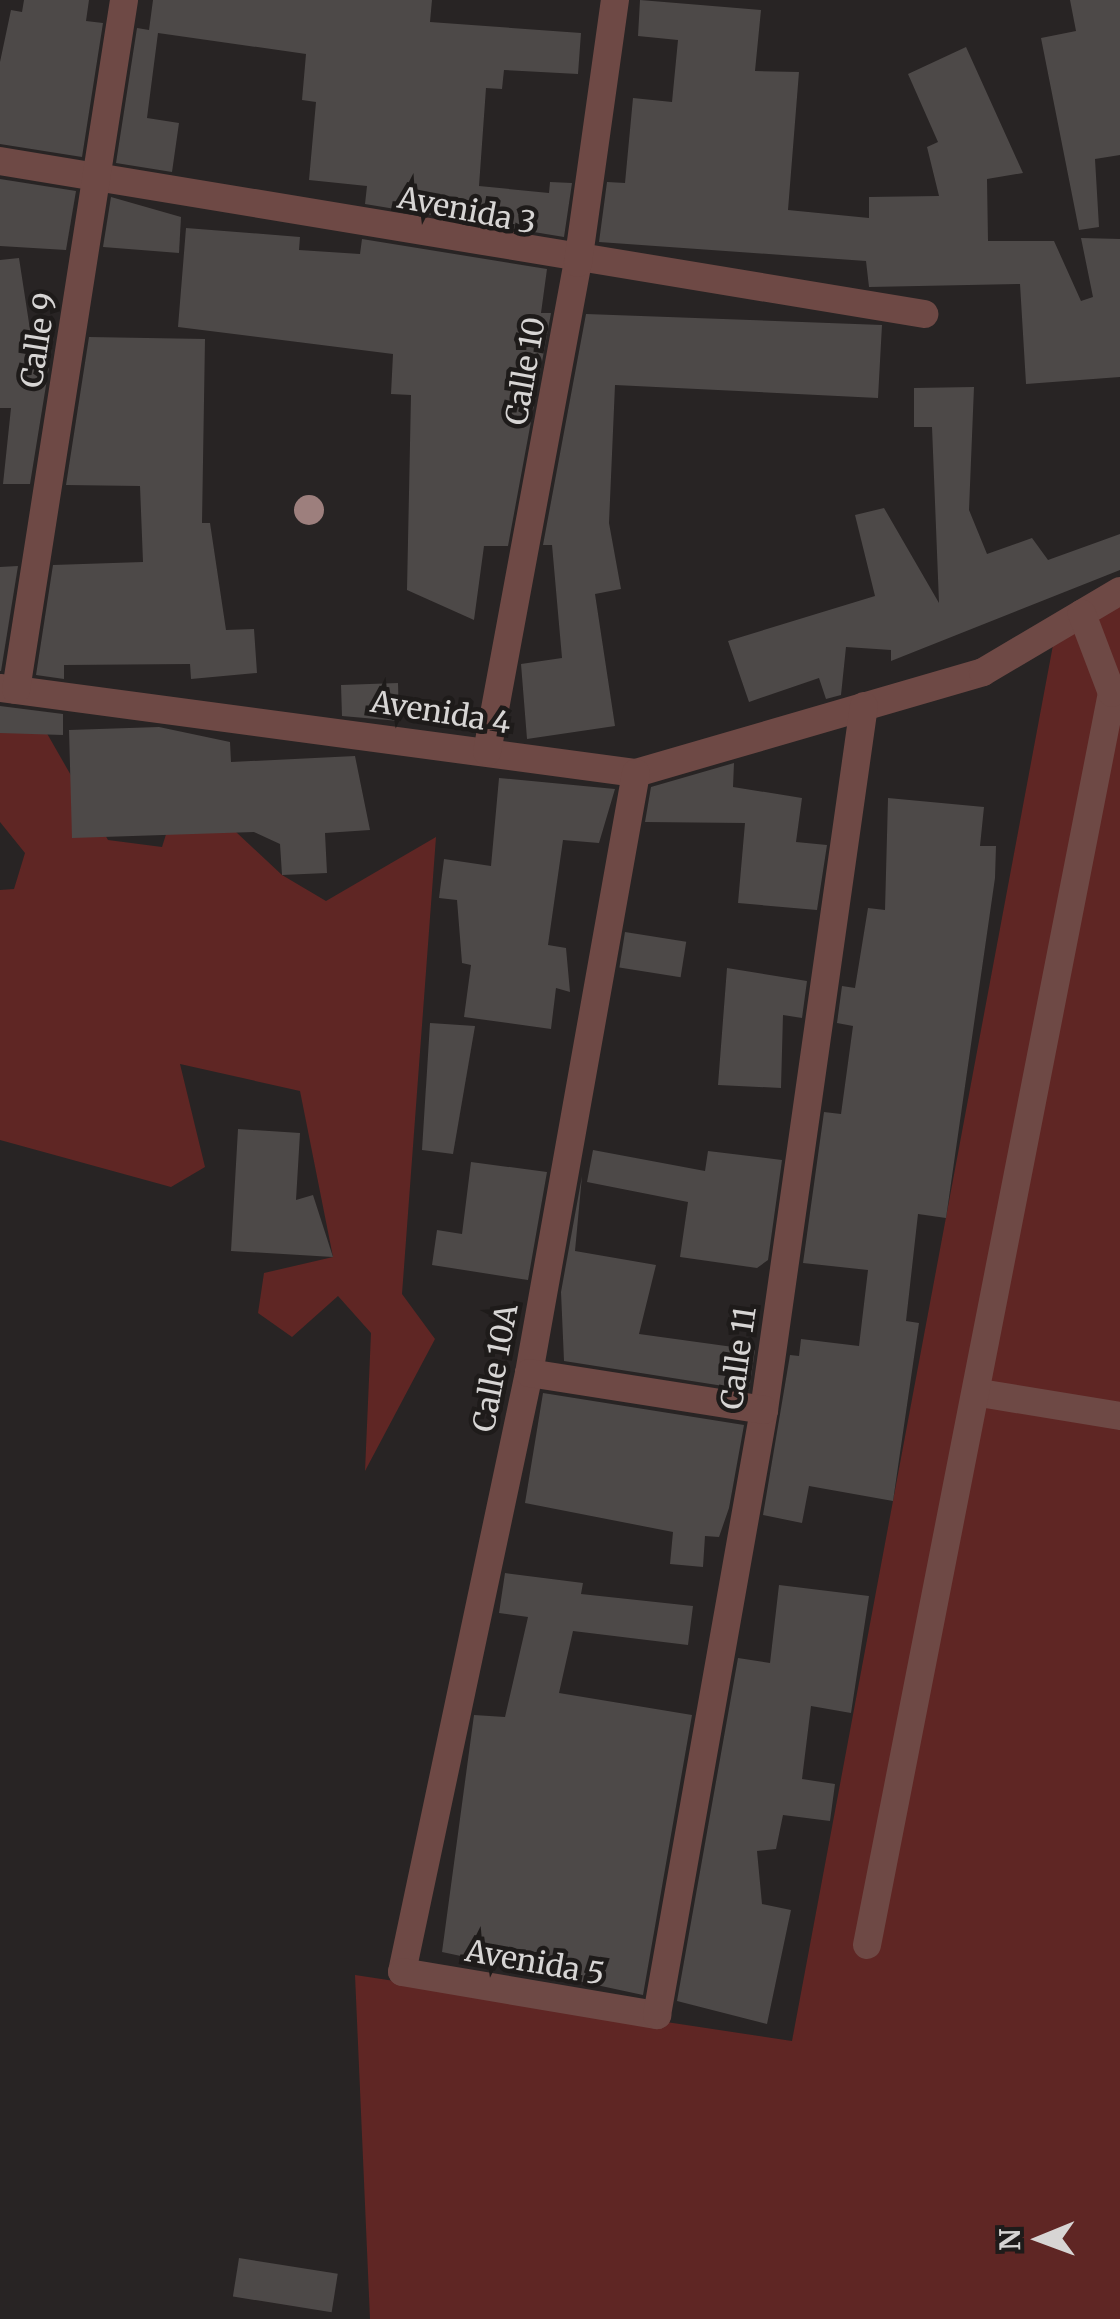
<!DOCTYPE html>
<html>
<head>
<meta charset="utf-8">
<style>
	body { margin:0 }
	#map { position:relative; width:1120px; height:2319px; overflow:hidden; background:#282424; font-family:Merriweather,serif }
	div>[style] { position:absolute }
	.green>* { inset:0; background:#5f2624 }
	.building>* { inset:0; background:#4d4948; transform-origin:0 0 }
	.minor>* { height:28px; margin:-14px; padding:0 14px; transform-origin:14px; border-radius:14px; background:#6e4945 }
	.trees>* { width:30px; height:30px; margin:-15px; border-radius:50%; background:#9d7f7d }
	span { translate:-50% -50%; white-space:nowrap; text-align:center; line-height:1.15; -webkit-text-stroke:9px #1e1b1a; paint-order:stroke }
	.street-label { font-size:30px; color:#d7d5d4 }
	.north { position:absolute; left:990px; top:2189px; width:100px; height:100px; -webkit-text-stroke:8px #1e1b1a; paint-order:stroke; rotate:269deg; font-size:28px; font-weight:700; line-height:40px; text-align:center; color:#d7d5d4 }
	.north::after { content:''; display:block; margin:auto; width:35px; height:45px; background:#d7d5d4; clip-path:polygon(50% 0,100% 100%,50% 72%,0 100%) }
</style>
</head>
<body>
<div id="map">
	<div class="green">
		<i style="clip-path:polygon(1120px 591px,1120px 2319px,370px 2319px,355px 1975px,792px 2041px,1056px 629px)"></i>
		<i style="clip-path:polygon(0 719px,41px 723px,108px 840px,162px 847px,175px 806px,219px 816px,282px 875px,326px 901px,436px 837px,402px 1294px,435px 1339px,365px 1471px,371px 1333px,338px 1296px,292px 1337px,258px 1313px,264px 1273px,333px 1257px,300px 1091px,180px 1064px,205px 1167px,171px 1187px,0 1140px,0 890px,14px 889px,25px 853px,0 822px)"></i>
	</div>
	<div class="building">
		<i style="clip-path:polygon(24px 0,89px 0,86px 21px,103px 23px,82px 157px,0 144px,0 62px,11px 10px,22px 12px)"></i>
		<i style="clip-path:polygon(153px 0,432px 0,430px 22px,581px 33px,578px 74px,504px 70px,502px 89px,486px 88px,479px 186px,549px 193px,550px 182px,572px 183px,564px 237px,365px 204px,367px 186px,309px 180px,316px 102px,302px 100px,306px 54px,158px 33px,147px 118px,179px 123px,172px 172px,116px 163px,137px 28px,149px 30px)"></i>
		<i style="clip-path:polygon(640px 0,761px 10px,755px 71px,799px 72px,788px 210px,869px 218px,869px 197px,939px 196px,927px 147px,938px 142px,908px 74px,966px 47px,1023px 173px,987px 179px,988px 241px,1054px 241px,1081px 301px,1093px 297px,1081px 238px,1120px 239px,1120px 377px,1026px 384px,1020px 284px,869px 287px,866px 261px,599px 242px,607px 182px,625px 183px,633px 98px,672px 102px,678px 40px,638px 36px)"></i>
		<i style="clip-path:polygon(1070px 0,1120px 0,1120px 155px,1095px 159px,1099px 227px,1079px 230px,1041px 38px,1076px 31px)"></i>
		<i style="clip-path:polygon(0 179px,76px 191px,66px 250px,0 246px)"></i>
		<i style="clip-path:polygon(111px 197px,181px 217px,179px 253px,103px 247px)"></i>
		<i style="clip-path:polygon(186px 228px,300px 237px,299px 250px,360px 254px,362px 239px,547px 269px,541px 313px,551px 313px,508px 546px,484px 546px,474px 620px,407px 590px,411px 395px,391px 394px,393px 354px,178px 327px)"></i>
		<i style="clip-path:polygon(19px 258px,31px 336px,54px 336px,30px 484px,3px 484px,11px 408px,0 408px,0 260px)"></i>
		<i style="clip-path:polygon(586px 314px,882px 325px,878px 398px,615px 385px,609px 523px,621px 589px,595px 594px,615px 726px,527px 739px,521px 664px,562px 658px,552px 545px,543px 545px)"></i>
		<i style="clip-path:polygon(89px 337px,205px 339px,202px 523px,210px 523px,226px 630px,254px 629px,257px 673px,191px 679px,190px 664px,64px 665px,64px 679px,36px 675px,53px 565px,143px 562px,140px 486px,66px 485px)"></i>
		<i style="clip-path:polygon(974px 387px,969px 510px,987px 554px,1032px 538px,1048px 560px,1120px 534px,1120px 570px,891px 661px,891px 650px,846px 647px,841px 695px,826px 699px,819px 678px,749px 702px,728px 641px,875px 596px,855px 515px,884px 508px,939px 603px,932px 427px,914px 427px,914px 388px)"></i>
		<i style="clip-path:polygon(18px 566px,1px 671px,0 671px,0 567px)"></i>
		<i style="clip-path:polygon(398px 683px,399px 721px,342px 716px,341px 685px)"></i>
		<i style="clip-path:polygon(0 706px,63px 714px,63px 735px,0 733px)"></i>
		<i style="clip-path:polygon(159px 727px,230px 742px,231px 762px,355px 756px,370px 830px,325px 833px,327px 873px,282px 875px,280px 844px,254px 832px,72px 838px,69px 730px)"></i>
		<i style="clip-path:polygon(734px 763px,733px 787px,802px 798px,796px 842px,827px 845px,817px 910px,738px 903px,745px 823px,645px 822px,651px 787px)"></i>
		<i style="clip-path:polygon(499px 778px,615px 789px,599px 843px,563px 840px,548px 945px,566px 948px,570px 992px,556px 988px,551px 1029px,464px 1017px,471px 965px,462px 963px,457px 900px,439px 898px,444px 859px,491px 866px)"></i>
		<i style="clip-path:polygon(888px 798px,984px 807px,980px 846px,996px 846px,995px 878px,946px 1218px,918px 1214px,906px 1321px,919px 1323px,893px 1501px,809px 1486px,802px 1523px,763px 1515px,790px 1355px,799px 1356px,801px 1339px,859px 1346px,868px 1270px,803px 1263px,824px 1112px,841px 1114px,853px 1026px,837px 1023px,842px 986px,855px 988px,868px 908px,885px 910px)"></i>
		<i style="left:625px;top:932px;width:62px;height:36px;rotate:9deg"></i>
		<i style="clip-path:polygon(727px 968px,807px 981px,802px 1018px,783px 1015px,781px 1088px,718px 1085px)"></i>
		<i style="clip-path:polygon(430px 1023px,475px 1026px,453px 1154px,422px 1150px)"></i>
		<i style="clip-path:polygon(238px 1129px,300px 1133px,296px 1200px,313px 1195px,333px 1257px,231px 1251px)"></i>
		<i style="clip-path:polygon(593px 1150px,705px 1171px,708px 1151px,782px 1160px,768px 1260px,757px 1268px,680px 1257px,688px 1202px,587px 1182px)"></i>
		<i style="clip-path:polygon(471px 1162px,547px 1172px,528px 1280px,432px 1265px,437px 1230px,462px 1234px)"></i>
		<i style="clip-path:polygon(582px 1176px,575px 1251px,656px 1265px,639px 1334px,755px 1350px,749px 1390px,564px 1361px,561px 1292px)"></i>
		<i style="clip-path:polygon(543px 1393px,744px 1425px,729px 1508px,719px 1537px,705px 1536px,703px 1567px,670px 1564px,673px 1532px,525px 1503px)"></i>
		<i style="clip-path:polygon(505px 1573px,583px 1583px,581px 1594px,693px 1606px,688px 1645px,573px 1631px,559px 1693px,692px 1715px,643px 1995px,442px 1952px,474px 1715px,505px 1717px,528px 1617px,499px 1613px)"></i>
		<i style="clip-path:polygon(779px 1585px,869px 1596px,851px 1713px,811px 1706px,802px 1779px,835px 1784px,830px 1821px,783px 1815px,776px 1849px,757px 1851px,762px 1904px,791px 1910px,767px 2024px,677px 2001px,738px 1658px,770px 1663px)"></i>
		<i style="left:239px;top:2258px;width:100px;height:39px;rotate:9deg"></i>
	</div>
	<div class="minor">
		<i style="left:0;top:161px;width:937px;rotate:9.4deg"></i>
		<i style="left:0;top:688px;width:642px;rotate:7.61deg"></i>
		<i style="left:636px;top:773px;width:361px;rotate:-16.2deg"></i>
		<i style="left:983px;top:672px;width:159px;rotate:-30.6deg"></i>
		<i style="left:16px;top:690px;width:698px;rotate:-81.1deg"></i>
		<i style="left:487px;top:752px;width:497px;rotate:-79.5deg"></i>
		<i style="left:578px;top:263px;width:266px;rotate:-82deg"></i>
		<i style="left:636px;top:773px;width:609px;rotate:100.11deg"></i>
		<i style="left:529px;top:1373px;width:612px;rotate:101.97deg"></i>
		<i style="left:402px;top:1972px;width:259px;rotate:9.6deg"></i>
		<i style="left:657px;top:2015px;width:614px;rotate:-79.97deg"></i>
		<i style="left:764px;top:1410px;width:711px;rotate:-81.92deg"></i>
		<i style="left:529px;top:1373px;width:238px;rotate:8.9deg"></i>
		<i style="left:980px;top:1393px;width:142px;rotate:9.3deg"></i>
		<i style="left:867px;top:1945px;width:1276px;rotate:-78.93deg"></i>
		<i style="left:1112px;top:693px;width:85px;rotate:-110.8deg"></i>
	</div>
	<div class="trees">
		<i style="left:309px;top:510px"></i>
	</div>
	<div class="street-label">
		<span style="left:467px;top:210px;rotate:11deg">Avenida 3</span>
		<span style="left:38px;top:340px;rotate:-81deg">Calle 9</span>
		<span style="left:525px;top:371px;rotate:-80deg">Calle 10</span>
		<span style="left:441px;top:712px;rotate:9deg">Avenida 4</span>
		<span style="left:738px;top:1358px;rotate:-82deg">Calle 11</span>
		<span style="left:495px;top:1368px;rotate:-79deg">Calle 10A</span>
		<span style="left:535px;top:1962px;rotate:10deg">Avenida 5</span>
	</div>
	<div class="north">N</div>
</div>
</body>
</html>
